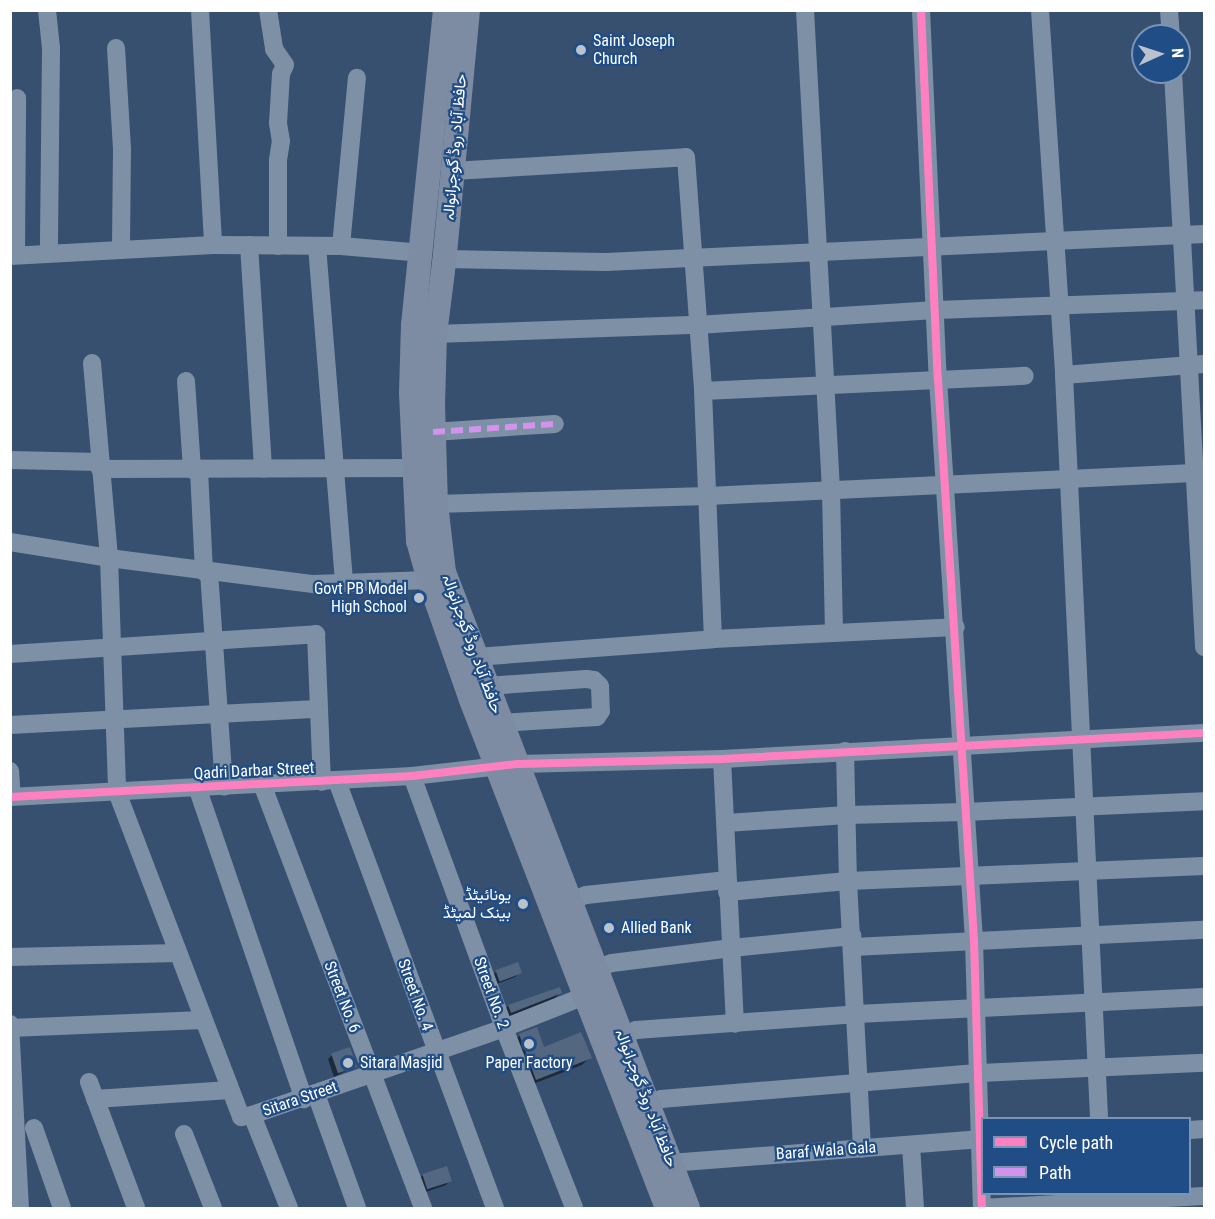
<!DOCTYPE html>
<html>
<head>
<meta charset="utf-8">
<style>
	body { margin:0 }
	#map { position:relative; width:1215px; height:1219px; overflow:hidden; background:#38506f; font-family:"Roboto Condensed",Vazirmatn,sans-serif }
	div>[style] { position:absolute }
	.shadow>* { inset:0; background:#0007 }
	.building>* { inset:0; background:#546780; transform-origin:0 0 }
	.minor>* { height:18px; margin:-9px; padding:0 9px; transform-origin:9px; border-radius:9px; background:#7e90a5 }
	.major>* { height:24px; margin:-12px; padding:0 12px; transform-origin:12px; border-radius:12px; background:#7d8ca2 }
	.quiet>* { height:6px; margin-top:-3px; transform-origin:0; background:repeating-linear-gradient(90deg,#d193ec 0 12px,transparent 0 18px) }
	.cycleway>* { height:8px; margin:-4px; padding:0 4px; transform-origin:4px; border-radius:4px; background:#ff80c0 }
	.dots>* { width:16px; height:16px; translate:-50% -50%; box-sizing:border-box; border:3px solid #214d86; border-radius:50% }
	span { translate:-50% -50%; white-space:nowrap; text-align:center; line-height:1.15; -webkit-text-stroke:4.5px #214d86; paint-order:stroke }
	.poi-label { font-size:16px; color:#fff }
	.left { translate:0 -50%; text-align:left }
	.right { translate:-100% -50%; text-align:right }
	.street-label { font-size:16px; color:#fff }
	.frame { position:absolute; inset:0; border:12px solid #fff; pointer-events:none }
	.legend { position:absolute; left:981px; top:1117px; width:210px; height:78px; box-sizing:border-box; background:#214d86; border:2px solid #7a94b6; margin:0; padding:8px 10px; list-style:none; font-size:18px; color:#fff }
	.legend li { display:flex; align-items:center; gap:12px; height:30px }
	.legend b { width:30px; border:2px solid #7a94b6 }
	.north { position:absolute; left:1131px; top:24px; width:60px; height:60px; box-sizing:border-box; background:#214d86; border:2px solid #7a94b6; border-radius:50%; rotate:87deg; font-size:16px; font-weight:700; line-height:24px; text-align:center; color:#fff }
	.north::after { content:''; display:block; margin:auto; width:21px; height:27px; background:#b9c2cd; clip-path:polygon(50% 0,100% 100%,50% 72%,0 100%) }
</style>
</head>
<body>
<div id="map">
	<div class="shadow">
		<i style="clip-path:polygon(496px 972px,520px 973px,515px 977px,494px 985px,491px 976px)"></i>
		<i style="clip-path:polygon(559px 989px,560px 993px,554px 999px,505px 1018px,502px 1012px,508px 1006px)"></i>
		<i style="clip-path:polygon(536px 1029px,543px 1049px,590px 1057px,582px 1065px,528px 1086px,512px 1043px,519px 1036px)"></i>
		<i style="clip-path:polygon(332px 1055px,356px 1066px,334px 1077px,328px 1059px)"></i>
		<i style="clip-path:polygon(423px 1175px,450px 1180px,446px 1185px,423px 1193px,418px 1180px)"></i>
	</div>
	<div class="building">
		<i style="left:518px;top:962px;width:12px;height:24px;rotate:70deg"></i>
		<i style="clip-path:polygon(560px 987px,562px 993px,511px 1013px,508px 1005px)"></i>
		<i style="clip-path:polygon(537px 1027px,544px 1047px,581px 1032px,592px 1058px,536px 1080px,519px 1034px)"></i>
		<i style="left:350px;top:1047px;width:21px;height:20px;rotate:71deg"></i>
		<i style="left:447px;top:1166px;width:16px;height:26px;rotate:72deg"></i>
	</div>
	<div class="minor">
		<i style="left:47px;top:10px;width:39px;rotate:84deg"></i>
		<i style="left:51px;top:49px;width:204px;rotate:90.6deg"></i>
		<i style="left:200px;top:10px;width:235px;rotate:86.8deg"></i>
		<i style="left:268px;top:10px;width:39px;rotate:81deg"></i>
		<i style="left:274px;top:49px;width:19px;rotate:55deg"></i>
		<i style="left:285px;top:65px;width:10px;rotate:114deg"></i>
		<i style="left:281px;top:74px;width:49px;rotate:93.5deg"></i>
		<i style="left:278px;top:123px;width:18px;rotate:81deg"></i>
		<i style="left:281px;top:141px;width:19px;rotate:99deg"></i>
		<i style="left:278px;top:160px;width:86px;rotate:90deg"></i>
		<i style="left:805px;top:10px;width:481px;rotate:86.9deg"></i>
		<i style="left:831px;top:490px;width:143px;rotate:88.8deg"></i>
		<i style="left:921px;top:10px;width:369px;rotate:87.4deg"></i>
		<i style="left:938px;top:379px;width:563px;rotate:86.33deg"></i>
		<i style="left:974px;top:941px;width:267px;rotate:88.3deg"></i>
		<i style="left:1040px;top:10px;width:366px;rotate:86.2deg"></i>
		<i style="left:1064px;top:375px;width:744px;rotate:87.3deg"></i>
		<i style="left:1169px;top:10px;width:26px;rotate:86deg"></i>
		<i style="left:116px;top:48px;width:101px;rotate:86.6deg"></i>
		<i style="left:122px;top:149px;width:101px;rotate:90.6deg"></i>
		<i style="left:1173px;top:72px;width:576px;rotate:86.91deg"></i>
		<i style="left:453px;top:171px;width:233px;rotate:-3.4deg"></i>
		<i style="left:686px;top:157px;width:235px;rotate:85.8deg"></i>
		<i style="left:703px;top:391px;width:248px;rotate:87.7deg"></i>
		<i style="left:249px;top:245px;width:224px;rotate:86.4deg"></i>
		<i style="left:317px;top:246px;width:338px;rotate:85.4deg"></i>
		<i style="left:341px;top:246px;width:169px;rotate:-84.6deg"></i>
		<i style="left:16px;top:255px;width:157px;rotate:-89.6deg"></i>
		<i style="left:10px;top:256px;width:203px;rotate:-3.1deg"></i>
		<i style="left:213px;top:245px;width:128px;rotate:0.4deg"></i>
		<i style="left:341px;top:246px;width:82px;rotate:4.9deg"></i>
		<i style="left:444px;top:259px;width:162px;rotate:1.1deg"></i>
		<i style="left:606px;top:262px;width:599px;rotate:-2.68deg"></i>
		<i style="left:435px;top:334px;width:262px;rotate:-2deg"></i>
		<i style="left:697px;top:325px;width:239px;rotate:-3.6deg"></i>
		<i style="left:936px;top:310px;width:268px;rotate:-2.1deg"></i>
		<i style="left:92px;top:363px;width:196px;rotate:85deg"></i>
		<i style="left:109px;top:558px;width:234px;rotate:88deg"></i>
		<i style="left:117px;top:792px;width:348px;rotate:69.1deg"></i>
		<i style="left:241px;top:1117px;width:11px;rotate:-10deg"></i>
		<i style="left:252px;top:1115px;width:100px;rotate:68.3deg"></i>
		<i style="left:1064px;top:375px;width:140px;rotate:-4.5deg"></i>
		<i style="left:186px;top:381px;width:89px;rotate:86.1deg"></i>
		<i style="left:703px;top:391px;width:322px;rotate:-2.7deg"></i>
		<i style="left:433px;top:432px;width:122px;rotate:-3.8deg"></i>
		<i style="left:10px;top:460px;width:90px;rotate:1.3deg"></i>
		<i style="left:100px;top:469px;width:314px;rotate:-0.2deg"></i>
		<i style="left:199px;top:470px;width:102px;rotate:87.2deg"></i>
		<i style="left:436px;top:504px;width:272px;rotate:-1.7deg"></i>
		<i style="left:708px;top:496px;width:497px;rotate:-2.7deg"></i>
		<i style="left:10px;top:542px;width:100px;rotate:9.2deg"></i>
		<i style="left:109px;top:558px;width:206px;rotate:7.3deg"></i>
		<i style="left:313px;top:584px;width:116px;rotate:-2deg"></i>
		<i style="left:209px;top:572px;width:215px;rotate:86deg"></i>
		<i style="left:10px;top:654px;width:307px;rotate:-3.7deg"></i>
		<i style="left:316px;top:634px;width:148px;rotate:87.7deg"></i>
		<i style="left:476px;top:657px;width:238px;rotate:-4.3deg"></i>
		<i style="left:713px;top:639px;width:243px;rotate:-2.8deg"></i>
		<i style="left:487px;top:686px;width:99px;rotate:-4deg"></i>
		<i style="left:586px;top:679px;width:8px;rotate:7deg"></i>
		<i style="left:594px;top:680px;width:8px;rotate:45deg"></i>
		<i style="left:600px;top:686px;width:25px;rotate:88deg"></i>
		<i style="left:601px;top:711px;width:7px;rotate:124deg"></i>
		<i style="left:597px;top:717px;width:96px;rotate:176.4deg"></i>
		<i style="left:10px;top:725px;width:308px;rotate:-3deg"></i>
		<i style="left:845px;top:751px;width:130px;rotate:88.7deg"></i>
		<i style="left:848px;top:881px;width:268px;rotate:87deg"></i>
		<i style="left:722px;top:759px;width:265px;rotate:87.2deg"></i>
		<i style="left:10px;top:771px;width:26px;rotate:86deg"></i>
		<i style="left:412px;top:776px;width:268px;rotate:69.9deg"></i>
		<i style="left:504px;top:1028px;width:193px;rotate:68.7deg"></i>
		<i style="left:337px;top:781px;width:455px;rotate:69.7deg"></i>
		<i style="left:262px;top:784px;width:454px;rotate:69.2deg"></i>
		<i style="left:197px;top:787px;width:330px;rotate:71.1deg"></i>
		<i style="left:10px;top:797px;width:403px;rotate:-3deg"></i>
		<i style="left:412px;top:776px;width:107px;rotate:-6.5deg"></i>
		<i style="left:518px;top:764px;width:204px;rotate:-1.4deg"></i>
		<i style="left:722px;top:759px;width:483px;rotate:-3.1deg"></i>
		<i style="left:726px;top:823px;width:121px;rotate:-3.8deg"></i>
		<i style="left:847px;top:815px;width:118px;rotate:-1.5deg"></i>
		<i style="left:965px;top:812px;width:239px;rotate:-2.6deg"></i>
		<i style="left:727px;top:892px;width:121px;rotate:-5.2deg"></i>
		<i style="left:848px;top:881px;width:356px;rotate:-2.4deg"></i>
		<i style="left:571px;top:901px;width:16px;rotate:-22deg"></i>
		<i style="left:586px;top:895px;width:142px;rotate:-6.1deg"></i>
		<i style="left:853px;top:947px;width:351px;rotate:-2.8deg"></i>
		<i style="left:10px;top:957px;width:168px;rotate:-1.4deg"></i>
		<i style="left:596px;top:969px;width:17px;rotate:-21deg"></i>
		<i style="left:612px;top:963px;width:121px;rotate:-7.1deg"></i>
		<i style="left:732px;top:948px;width:121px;rotate:-5.7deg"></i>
		<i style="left:10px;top:1024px;width:184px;rotate:86.9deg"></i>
		<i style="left:10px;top:1028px;width:193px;rotate:-2.4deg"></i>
		<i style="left:623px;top:1036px;width:14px;rotate:-25deg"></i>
		<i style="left:636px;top:1030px;width:222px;rotate:-4.1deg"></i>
		<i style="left:857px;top:1014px;width:347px;rotate:-2.8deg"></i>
		<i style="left:89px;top:1082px;width:134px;rotate:69.5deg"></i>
		<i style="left:316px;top:1094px;width:121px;rotate:70.2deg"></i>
		<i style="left:95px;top:1099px;width:135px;rotate:-3.8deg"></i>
		<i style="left:649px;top:1103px;width:13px;rotate:-18deg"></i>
		<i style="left:661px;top:1099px;width:320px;rotate:-4.7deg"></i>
		<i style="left:980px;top:1073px;width:224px;rotate:-2.6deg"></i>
		<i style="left:252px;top:1115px;width:267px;rotate:-19deg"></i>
		<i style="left:504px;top:1028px;width:87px;rotate:-21.6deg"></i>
		<i style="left:34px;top:1128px;width:85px;rotate:70.7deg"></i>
		<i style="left:1190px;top:1130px;width:14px;rotate:-4deg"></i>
		<i style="left:184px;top:1134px;width:79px;rotate:68.6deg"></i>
		<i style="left:911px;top:1145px;width:63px;rotate:86.4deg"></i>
		<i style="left:670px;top:1163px;width:313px;rotate:-4.4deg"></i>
		<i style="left:982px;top:1208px;width:222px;rotate:-3.1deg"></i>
	</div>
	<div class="major">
		<i style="left:445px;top:10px;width:317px;rotate:95.8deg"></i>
		<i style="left:413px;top:325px;width:68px;rotate:91.7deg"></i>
		<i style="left:411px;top:393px;width:148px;rotate:87.3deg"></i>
		<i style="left:418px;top:541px;width:41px;rotate:74.2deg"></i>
		<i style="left:429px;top:580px;width:127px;rotate:70.7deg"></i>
		<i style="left:471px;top:700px;width:544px;rotate:68.9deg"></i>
		<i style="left:468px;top:10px;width:254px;rotate:95.4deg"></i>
		<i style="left:444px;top:263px;width:72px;rotate:97.2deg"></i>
		<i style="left:435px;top:334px;width:70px;rotate:91.6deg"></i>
		<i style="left:433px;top:404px;width:100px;rotate:88.3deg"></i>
		<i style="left:436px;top:504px;width:68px;rotate:83.3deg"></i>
		<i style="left:444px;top:572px;width:681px;rotate:69.01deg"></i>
	</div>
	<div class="quiet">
		<i style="left:433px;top:432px;width:122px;rotate:-3.8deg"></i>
	</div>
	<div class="cycleway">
		<i style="left:921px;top:10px;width:369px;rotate:87.4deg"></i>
		<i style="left:938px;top:379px;width:563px;rotate:86.33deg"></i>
		<i style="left:974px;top:941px;width:267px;rotate:88.3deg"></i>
		<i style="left:10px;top:797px;width:403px;rotate:-3deg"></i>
		<i style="left:412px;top:776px;width:107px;rotate:-6.5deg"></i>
		<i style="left:518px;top:764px;width:204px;rotate:-1.4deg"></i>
		<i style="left:722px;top:759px;width:483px;rotate:-3.1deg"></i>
	</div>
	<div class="dots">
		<i style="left:581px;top:50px;background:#b9c2cd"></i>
		<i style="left:419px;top:598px;background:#b9c2cd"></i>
		<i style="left:523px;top:904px;background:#b9c2cd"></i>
		<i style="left:609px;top:928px;background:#b9c2cd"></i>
		<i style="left:529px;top:1044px;background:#b9c2cd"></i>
		<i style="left:348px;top:1063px;background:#b9c2cd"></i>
	</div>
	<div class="poi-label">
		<span class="left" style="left:593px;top:50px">Saint Joseph<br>Church</span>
		<span class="right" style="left:407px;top:598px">Govt PB Model<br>High School</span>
		<span class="right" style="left:511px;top:904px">یونائیٹڈ<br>بینک لمیٹڈ</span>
		<span class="left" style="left:621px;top:928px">Allied Bank</span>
		<span class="left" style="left:360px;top:1063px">Sitara Masjid</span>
		<span style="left:529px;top:1063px">Paper Factory</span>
	</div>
	<div class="street-label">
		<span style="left:455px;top:147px;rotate:-85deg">حافظ آباد روڈ گوجرانوالہ</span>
		<span style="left:472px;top:644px;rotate:70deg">حافظ آباد روڈ گوجرانوالہ</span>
		<span style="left:254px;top:771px;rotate:-3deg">Qadri Darbar Street</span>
		<span style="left:491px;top:993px;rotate:70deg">Street No. 2</span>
		<span style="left:415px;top:995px;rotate:70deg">Street No. 4</span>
		<span style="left:342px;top:997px;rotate:69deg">Street No. 6</span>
		<span style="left:646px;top:1098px;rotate:69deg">حافظ آباد روڈ گوجرانوالہ</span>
		<span style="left:300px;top:1099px;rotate:-19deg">Sitara Street</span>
		<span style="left:826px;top:1151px;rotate:-4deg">Baraf Wala Gala</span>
	</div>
	<div class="frame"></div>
	<ul class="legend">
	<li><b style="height:8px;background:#ff80c0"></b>Cycle path</li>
	<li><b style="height:8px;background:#d193ec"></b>Path</li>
	</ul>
	<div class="north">N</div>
</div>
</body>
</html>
